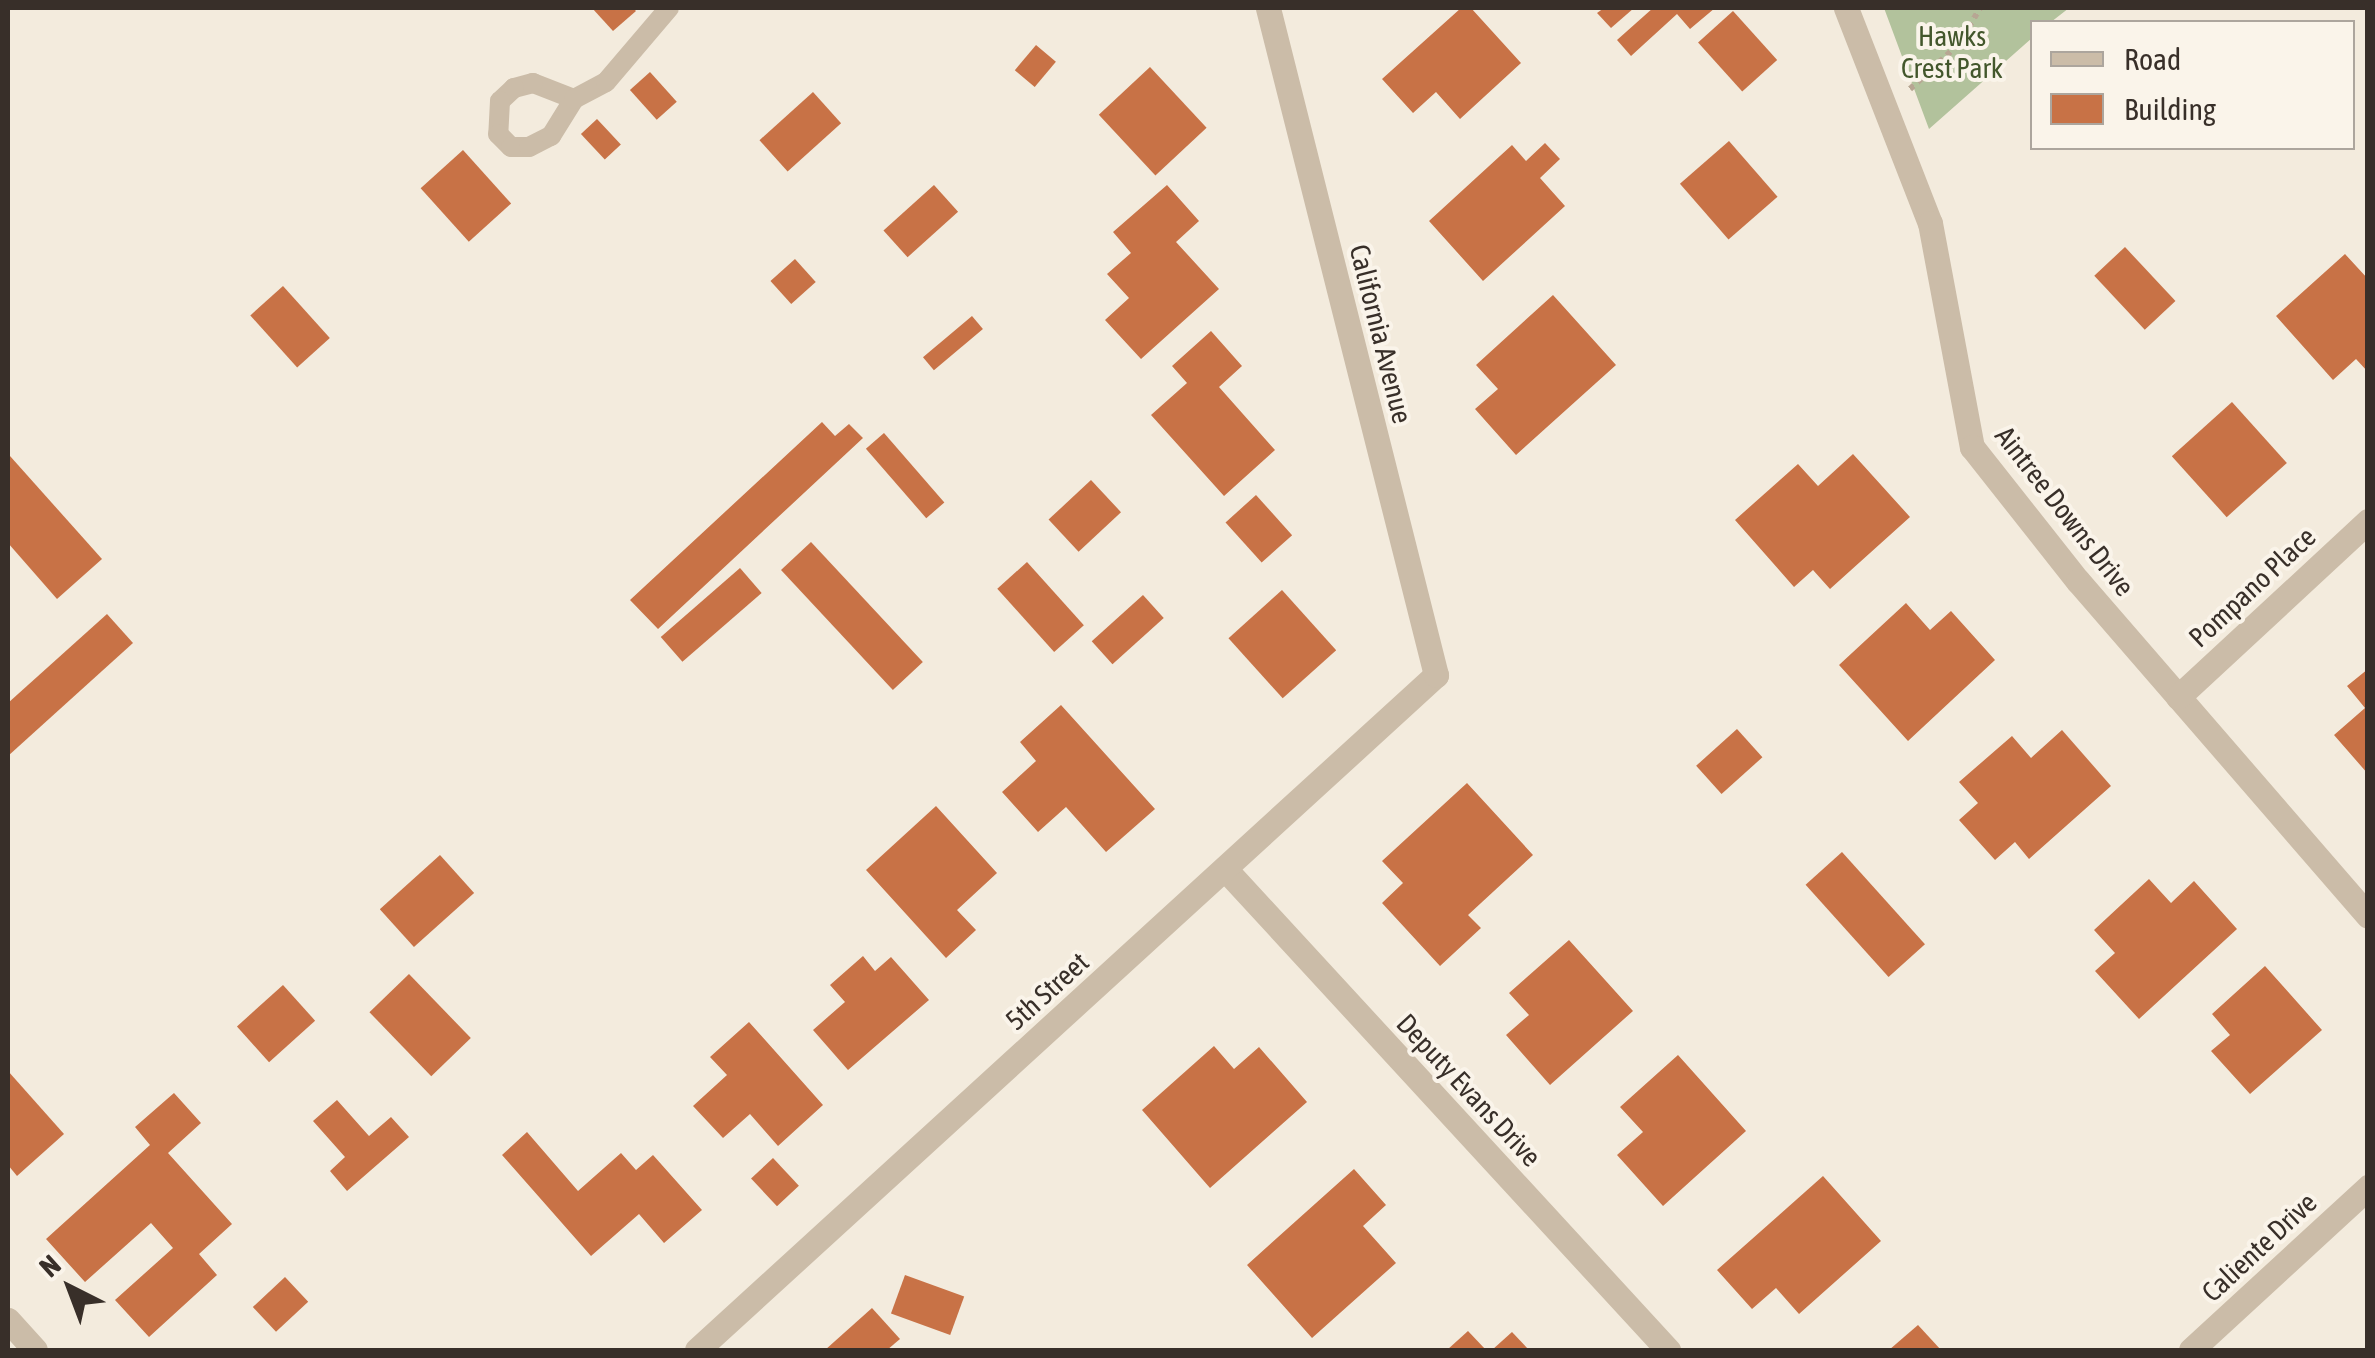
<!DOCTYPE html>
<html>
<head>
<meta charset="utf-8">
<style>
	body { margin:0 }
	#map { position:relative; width:2375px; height:1358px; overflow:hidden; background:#f3ebdd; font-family:"Asap Condensed",sans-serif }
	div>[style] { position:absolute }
	.green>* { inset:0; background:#b2c29c }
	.building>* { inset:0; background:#c87246; transform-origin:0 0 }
	.path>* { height:6px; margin-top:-3px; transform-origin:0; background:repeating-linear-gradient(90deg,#b7a693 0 5px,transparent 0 10px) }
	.lane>* { height:20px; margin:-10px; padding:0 10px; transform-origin:10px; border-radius:10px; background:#cbbca8 }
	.street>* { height:25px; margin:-12.5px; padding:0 12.5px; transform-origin:12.5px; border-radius:12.5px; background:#cbbca8 }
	span { translate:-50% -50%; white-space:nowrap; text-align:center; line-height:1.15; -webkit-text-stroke:8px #faf4ea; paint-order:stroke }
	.park-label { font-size:28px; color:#43572c }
	.street-label { font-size:28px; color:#382f29 }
	.frame { position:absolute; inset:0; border:10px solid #382f29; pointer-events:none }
	.legend { position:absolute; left:2030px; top:20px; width:325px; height:130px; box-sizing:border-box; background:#faf4ea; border:2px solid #aca59d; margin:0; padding:12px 18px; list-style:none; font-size:30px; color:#382f29 }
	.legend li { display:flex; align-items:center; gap:20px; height:50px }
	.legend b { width:50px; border:2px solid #aca59d }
	.north { position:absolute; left:20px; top:1238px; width:100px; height:100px; -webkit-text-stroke:8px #faf4ea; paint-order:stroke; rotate:318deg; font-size:28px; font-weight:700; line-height:40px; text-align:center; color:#382f29 }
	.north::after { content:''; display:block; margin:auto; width:35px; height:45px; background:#382f29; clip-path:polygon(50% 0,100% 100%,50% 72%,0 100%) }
</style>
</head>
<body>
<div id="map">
	<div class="green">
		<i style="clip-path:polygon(1884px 8px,2069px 8px,2051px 22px,2032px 22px,2032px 38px,1929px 129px)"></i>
	</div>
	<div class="building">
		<i style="clip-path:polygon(592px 8px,633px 8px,636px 11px,613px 31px)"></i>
		<i style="clip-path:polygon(1461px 8px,1471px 8px,1521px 63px,1460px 119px,1436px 92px,1413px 113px,1382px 79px)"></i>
		<i style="clip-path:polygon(1604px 8px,1634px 8px,1611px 28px,1597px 13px)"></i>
		<i style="clip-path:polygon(1653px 8px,1715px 8px,1690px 29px,1677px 14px,1631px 56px,1617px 40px)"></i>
		<i style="left:1733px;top:11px;width:66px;height:47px;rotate:48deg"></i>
		<i style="left:1036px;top:45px;width:26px;height:33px;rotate:40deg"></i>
		<i style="left:1150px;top:67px;width:83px;height:70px;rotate:47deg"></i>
		<i style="left:650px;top:72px;width:40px;height:27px;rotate:48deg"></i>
		<i style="left:813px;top:92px;width:42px;height:72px;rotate:48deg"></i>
		<i style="left:597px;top:119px;width:35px;height:22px;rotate:47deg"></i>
		<i style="left:1729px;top:141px;width:74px;height:65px;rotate:49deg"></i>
		<i style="clip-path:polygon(1545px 143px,1560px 159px,1540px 178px,1565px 206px,1483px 281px,1429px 221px,1512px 145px,1526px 161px)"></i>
		<i style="left:463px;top:150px;width:72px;height:57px;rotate:48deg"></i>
		<i style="left:934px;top:185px;width:36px;height:68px;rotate:48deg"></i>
		<i style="clip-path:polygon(1167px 185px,1199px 221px,1176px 242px,1219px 289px,1141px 359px,1105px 320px,1129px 298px,1107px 274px,1131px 253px,1113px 232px)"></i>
		<i style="left:2125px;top:247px;width:74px;height:42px;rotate:47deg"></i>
		<i style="clip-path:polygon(2345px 254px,2368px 279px,2368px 372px,2356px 359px,2333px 380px,2276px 316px)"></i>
		<i style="left:795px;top:259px;width:31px;height:33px;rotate:48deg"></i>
		<i style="left:283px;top:286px;width:70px;height:44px;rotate:48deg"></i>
		<i style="clip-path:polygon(1553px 295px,1616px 365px,1516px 455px,1475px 409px,1498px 389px,1476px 365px)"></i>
		<i style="left:972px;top:316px;width:17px;height:64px;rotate:50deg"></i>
		<i style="clip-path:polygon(1211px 331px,1242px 366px,1219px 387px,1275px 450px,1224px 496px,1151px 415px,1187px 383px,1172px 366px)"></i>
		<i style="left:2232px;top:402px;width:82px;height:81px;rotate:48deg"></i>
		<i style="clip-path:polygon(822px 422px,835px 436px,849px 424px,863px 438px,658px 629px,630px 600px)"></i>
		<i style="left:884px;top:433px;width:92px;height:24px;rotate:49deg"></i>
		<i style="clip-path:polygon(1853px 454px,1910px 517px,1830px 589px,1813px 570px,1794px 587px,1735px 520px,1798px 464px,1818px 486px)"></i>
		<i style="clip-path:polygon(10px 456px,102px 559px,57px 599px,8px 543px)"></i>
		<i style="left:1091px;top:480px;width:44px;height:58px;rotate:47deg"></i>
		<i style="left:1256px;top:495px;width:54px;height:41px;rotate:48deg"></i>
		<i style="left:811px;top:542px;width:164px;height:41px;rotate:47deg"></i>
		<i style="left:1027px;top:562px;width:85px;height:40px;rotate:48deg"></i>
		<i style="left:740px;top:568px;width:33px;height:105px;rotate:49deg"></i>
		<i style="left:1282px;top:590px;width:81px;height:72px;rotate:48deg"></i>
		<i style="left:1143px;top:595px;width:31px;height:69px;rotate:48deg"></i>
		<i style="clip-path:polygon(1906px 603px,1930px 630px,1951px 611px,1995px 660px,1908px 741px,1839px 665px)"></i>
		<i style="clip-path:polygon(107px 614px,133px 643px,8px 756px,8px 703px)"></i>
		<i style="clip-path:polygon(2368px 669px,2368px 774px,2334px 735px,2365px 708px,2347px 686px)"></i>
		<i style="clip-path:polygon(1061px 705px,1155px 809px,1106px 852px,1066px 807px,1038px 832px,1002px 792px,1036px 761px,1020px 742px)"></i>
		<i style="left:1737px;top:729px;width:38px;height:55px;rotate:48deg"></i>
		<i style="clip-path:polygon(2062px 730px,2111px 786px,2029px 859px,2015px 842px,1995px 860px,1959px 820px,1978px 803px,1959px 782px,2012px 736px,2031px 758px)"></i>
		<i style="clip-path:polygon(1467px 783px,1533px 855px,1468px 915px,1481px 928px,1440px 966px,1382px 903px,1403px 883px,1382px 861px)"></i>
		<i style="clip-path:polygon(936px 806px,997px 873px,957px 910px,976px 930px,946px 958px,866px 870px)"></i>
		<i style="left:1842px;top:852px;width:124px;height:49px;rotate:48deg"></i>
		<i style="left:440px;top:855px;width:51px;height:81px;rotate:48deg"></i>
		<i style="clip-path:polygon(2149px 879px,2171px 903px,2194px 881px,2237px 929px,2139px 1019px,2095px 971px,2115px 953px,2094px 930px)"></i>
		<i style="clip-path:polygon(1569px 940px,1633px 1011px,1550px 1085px,1506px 1035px,1529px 1015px,1509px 993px)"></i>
		<i style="clip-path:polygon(863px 956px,875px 971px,891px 957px,929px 1000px,848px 1070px,813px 1030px,845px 1002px,830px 985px)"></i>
		<i style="clip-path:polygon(2265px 966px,2322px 1030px,2250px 1094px,2211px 1051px,2230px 1035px,2212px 1014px)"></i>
		<i style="left:409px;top:974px;width:89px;height:55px;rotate:46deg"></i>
		<i style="left:283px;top:985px;width:48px;height:62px;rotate:48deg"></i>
		<i style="clip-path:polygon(749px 1022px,823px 1105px,778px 1146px,750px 1114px,723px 1138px,693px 1106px,727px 1075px,710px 1057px)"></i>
		<i style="clip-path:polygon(1214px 1046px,1234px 1069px,1259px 1047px,1307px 1102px,1210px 1188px,1142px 1110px)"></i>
		<i style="clip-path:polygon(1678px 1055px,1746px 1131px,1663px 1206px,1617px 1155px,1643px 1132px,1620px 1107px)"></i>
		<i style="clip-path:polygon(8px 1071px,64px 1134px,17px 1176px,8px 1165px)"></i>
		<i style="clip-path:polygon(174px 1093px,201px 1123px,168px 1153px,232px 1224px,199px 1254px,217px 1275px,149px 1337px,115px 1300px,173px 1248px,151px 1223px,85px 1282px,46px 1239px,150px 1145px,135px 1127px)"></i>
		<i style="clip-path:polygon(337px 1100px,369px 1136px,391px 1117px,409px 1137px,347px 1191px,330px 1171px,345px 1157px,313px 1121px)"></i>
		<i style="clip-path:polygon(527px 1132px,578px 1191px,621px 1153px,636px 1170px,653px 1155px,702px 1210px,664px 1243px,639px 1214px,591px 1256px,502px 1155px)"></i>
		<i style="left:773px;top:1158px;width:38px;height:30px;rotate:47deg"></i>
		<i style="clip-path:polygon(1354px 1169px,1386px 1205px,1363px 1226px,1396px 1263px,1312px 1338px,1247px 1265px)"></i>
		<i style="clip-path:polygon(1823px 1176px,1881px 1241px,1799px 1314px,1776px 1288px,1752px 1309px,1717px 1270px)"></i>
		<i style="left:905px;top:1275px;width:63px;height:41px;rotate:20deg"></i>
		<i style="left:285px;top:1277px;width:34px;height:44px;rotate:47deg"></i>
		<i style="clip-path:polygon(872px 1308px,900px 1339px,887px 1350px,825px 1350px)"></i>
		<i style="clip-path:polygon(1918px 1325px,1941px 1350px,1889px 1350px)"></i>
		<i style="clip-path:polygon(1468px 1331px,1486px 1350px,1447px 1350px)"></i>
		<i style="clip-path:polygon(1512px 1332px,1529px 1350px,1492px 1350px)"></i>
	</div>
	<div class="path">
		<i style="left:1910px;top:89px;width:67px;rotate:-42.6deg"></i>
		<i style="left:1959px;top:44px;width:42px;rotate:-59.7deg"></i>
	</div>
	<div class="lane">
		<i style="left:574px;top:99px;width:44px;rotate:-158.7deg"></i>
		<i style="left:533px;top:83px;width:20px;rotate:165deg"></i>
		<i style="left:514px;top:88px;width:19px;rotate:137deg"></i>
		<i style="left:500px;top:101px;width:33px;rotate:93deg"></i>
		<i style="left:498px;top:134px;width:18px;rotate:45deg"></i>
		<i style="left:511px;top:147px;width:18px"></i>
		<i style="left:529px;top:147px;width:25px;rotate:-27deg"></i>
		<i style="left:551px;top:136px;width:44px;rotate:-58.1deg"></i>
		<i style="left:574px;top:99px;width:36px;rotate:-28deg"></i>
		<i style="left:606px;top:82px;width:97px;rotate:-49.6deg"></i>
	</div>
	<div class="street">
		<i style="left:1846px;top:8px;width:231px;rotate:68.7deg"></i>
		<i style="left:1930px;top:223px;width:228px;rotate:79.4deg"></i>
		<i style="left:1972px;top:447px;width:171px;rotate:51.7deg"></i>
		<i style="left:2078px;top:581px;width:443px;rotate:49.1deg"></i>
		<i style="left:2178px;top:697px;width:259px;rotate:-42.8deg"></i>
		<i style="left:1226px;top:870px;width:653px;rotate:47.36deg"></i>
		<i style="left:8px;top:1320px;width:40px;rotate:48deg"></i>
		<i style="left:697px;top:1350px;width:1001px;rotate:-42.41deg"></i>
		<i style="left:1436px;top:675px;width:688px;rotate:-104.14deg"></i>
		<i style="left:2191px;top:1350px;width:241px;rotate:-42.6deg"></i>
	</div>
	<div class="park-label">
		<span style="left:1952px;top:52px">Hawks<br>Crest Park</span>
	</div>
	<div class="street-label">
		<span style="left:1381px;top:334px;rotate:76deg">California Avenue</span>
		<span style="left:2065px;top:511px;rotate:52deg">Aintree Downs Drive</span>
		<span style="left:2252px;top:587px;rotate:-43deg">Pompano Place</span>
		<span style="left:1047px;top:991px;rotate:-42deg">5th Street</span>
		<span style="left:1469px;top:1090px;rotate:47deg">Deputy Evans Drive</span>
		<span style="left:2259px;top:1247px;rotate:-43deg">Caliente Drive</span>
	</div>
	<div class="frame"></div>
	<ul class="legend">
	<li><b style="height:12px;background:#cbbca8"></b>Road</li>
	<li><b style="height:28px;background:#c87246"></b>Building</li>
	</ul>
	<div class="north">N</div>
</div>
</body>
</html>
